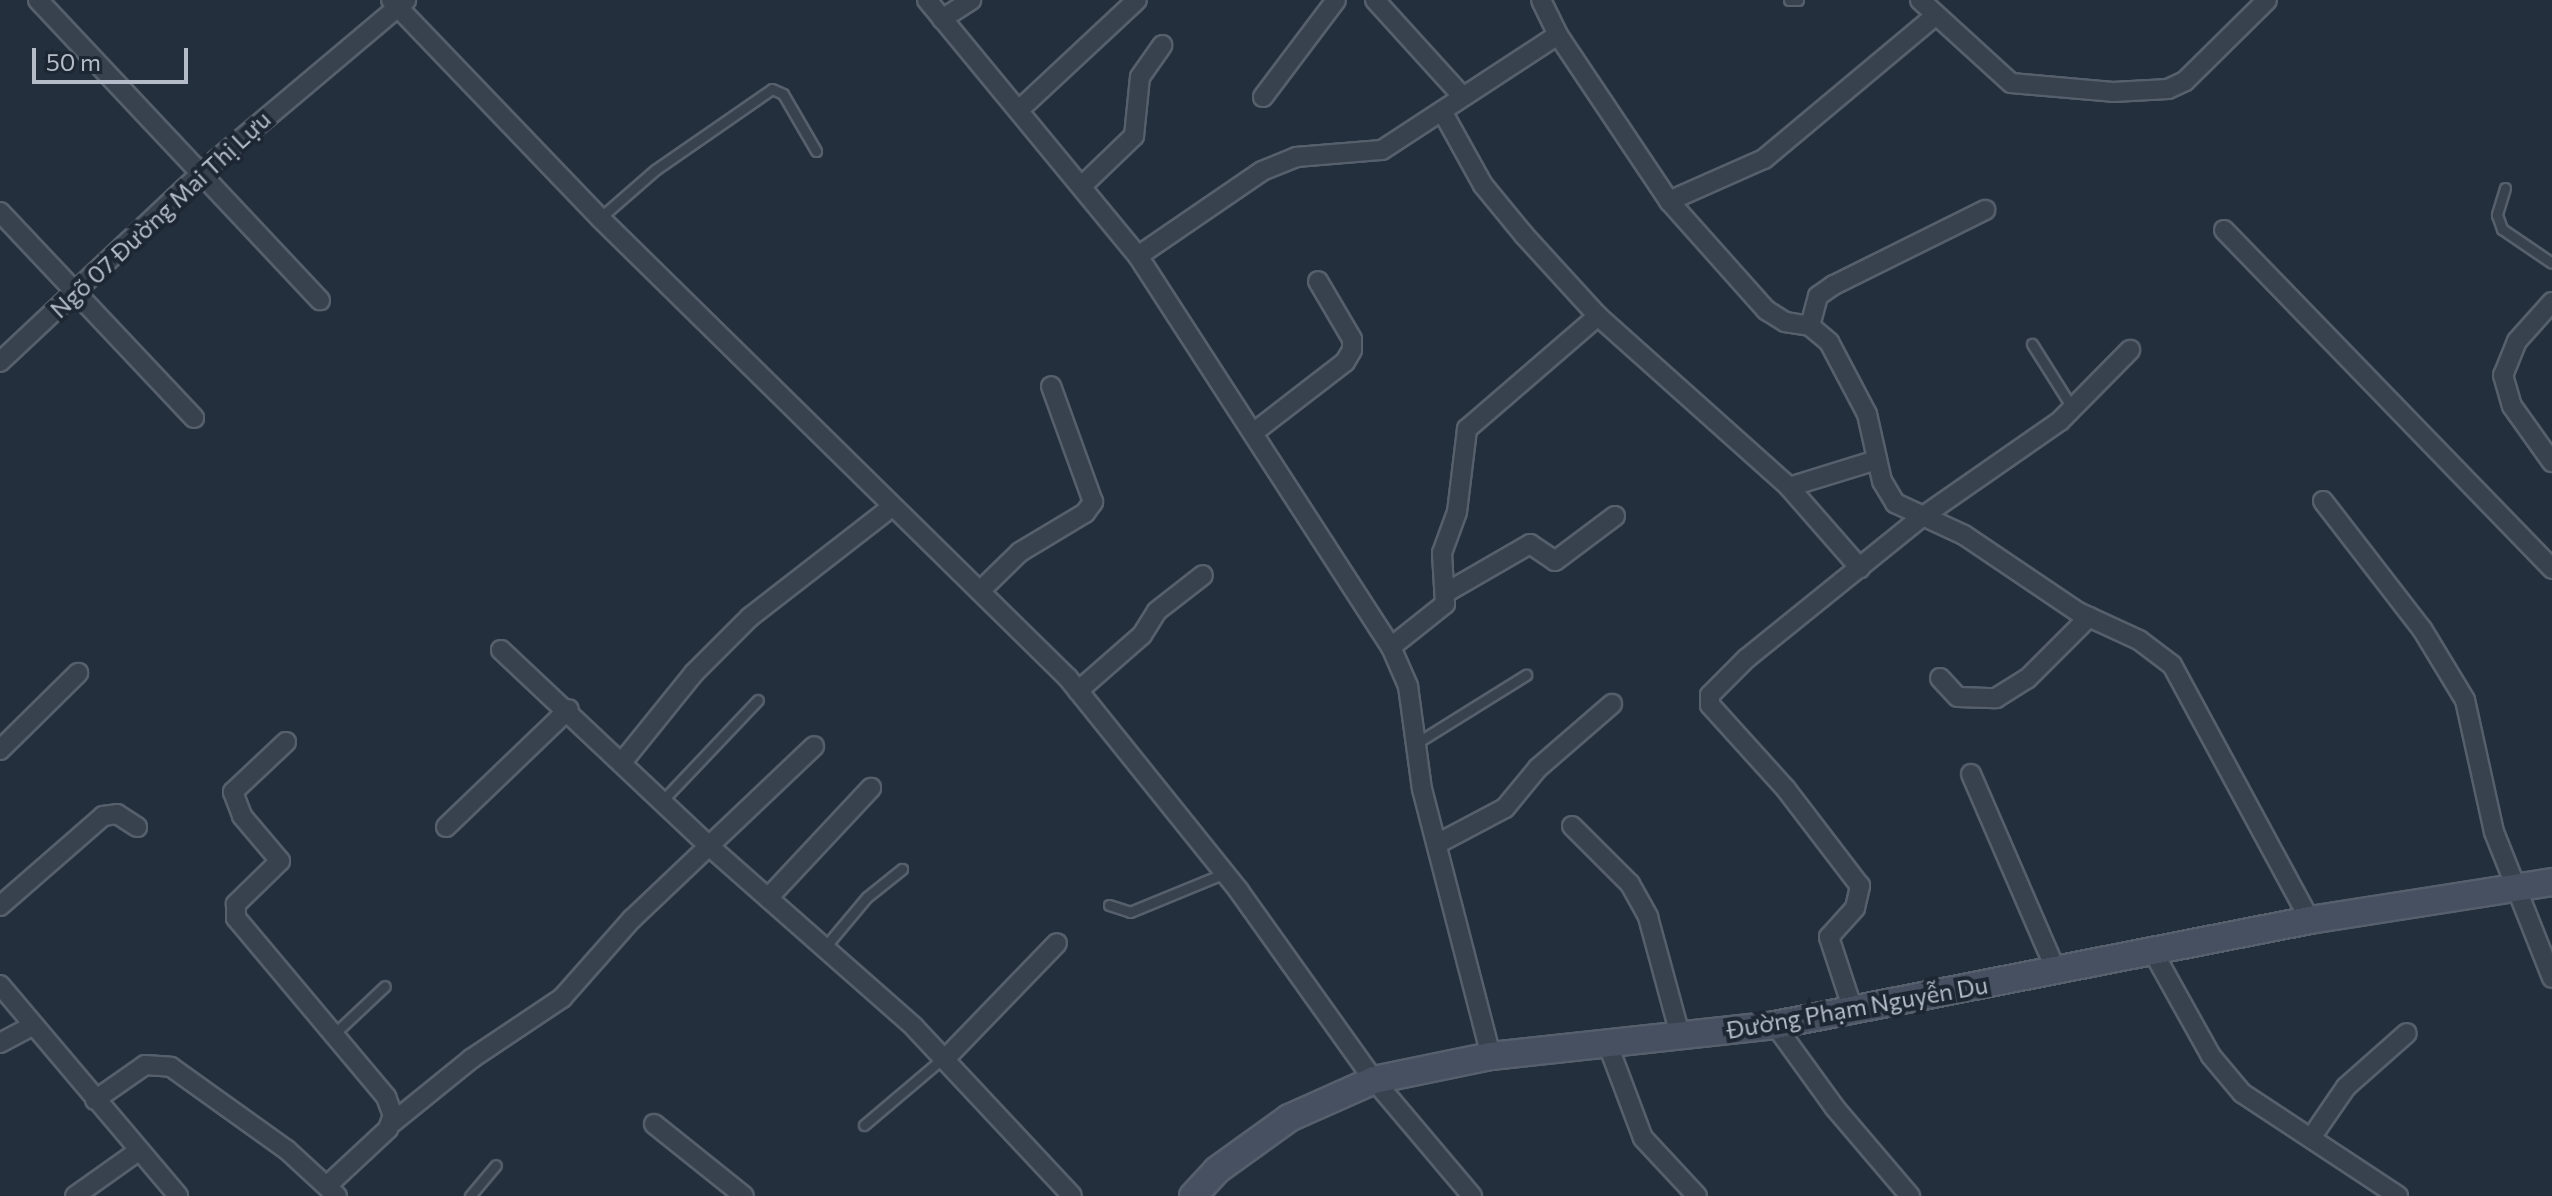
<!DOCTYPE html>
<html>
<head>
<meta charset="utf-8">
<style>
	body { margin:0 }
	#map { position:relative; width:2552px; height:1196px; overflow:hidden; background:#242f3e; font-family:Commissioner,sans-serif }
	div>[style] { position:absolute }
	.roads { filter:drop-shadow(2px 0 #565f6c) drop-shadow(-2px 0 #565f6c) drop-shadow(0 2px #565f6c) drop-shadow(0 -2px #565f6c) }
	.lane>* { height:9px; margin:-4.5px; padding:0 4.5px; transform-origin:4.5px; border-radius:4.5px; background:#38414e }
	.street>* { height:18px; margin:-9px; padding:0 9px; transform-origin:9px; border-radius:9px; background:#38414e }
	.secondary>* { height:26px; margin:-13px; padding:0 13px; transform-origin:13px; border-radius:13px; background:#465061 }
	span { translate:-50% -50%; white-space:nowrap; text-align:center; line-height:1.15; -webkit-text-stroke:8px #1d2633; paint-order:stroke }
	.street-label { font-size:24px; color:#b4bcc9 }
	.scale { position:absolute; left:32px; top:48px; width:156px; height:36px; box-sizing:border-box; border:4px solid #b4bcc9; border-top:0; padding-left:10px; font-size:24px; line-height:28px; white-space:nowrap; color:#b4bcc9; -webkit-text-stroke:6px #1d2633; paint-order:stroke }
</style>
</head>
<body>
<div id="map">
	<div class="roads">
		<div class="lane">
			<i style="left:1789px;top:0;width:9px"></i>
			<i style="left:2505px;top:188px;width:28px;rotate:107deg"></i>
			<i style="left:2497px;top:215px;width:15px;rotate:70deg"></i>
			<i style="left:2502px;top:229px;width:60px;rotate:34.2deg"></i>
			<i style="left:600px;top:218px;width:73px;rotate:-41.1deg"></i>
			<i style="left:655px;top:170px;width:142px;rotate:-34.7deg"></i>
			<i style="left:772px;top:89px;width:12px;rotate:24deg"></i>
			<i style="left:783px;top:94px;width:66px;rotate:59.9deg"></i>
			<i style="left:2032px;top:344px;width:77px;rotate:57.8deg"></i>
			<i style="left:1415px;top:744px;width:131px;rotate:-31.9deg"></i>
			<i style="left:662px;top:801px;width:139px;rotate:-46.5deg"></i>
			<i style="left:1109px;top:905px;width:22px;rotate:18deg"></i>
			<i style="left:1130px;top:912px;width:103px;rotate:-22.3deg"></i>
			<i style="left:825px;top:947px;width:65px;rotate:-50deg"></i>
			<i style="left:867px;top:897px;width:45px;rotate:-38.7deg"></i>
			<i style="left:333px;top:1035px;width:71px;rotate:-43.3deg"></i>
			<i style="left:864px;top:1125px;width:104px;rotate:-40.3deg"></i>
			<i style="left:470px;top:1196px;width:40px;rotate:-50deg"></i>
		</div>
		<div class="street">
			<i style="left:38px;top:0;width:412px;rotate:46.8deg"></i>
			<i style="left:391px;top:0;width:302px;rotate:46.2deg"></i>
			<i style="left:600px;top:218px;width:656px;rotate:44.51deg"></i>
			<i style="left:1068px;top:678px;width:273px;rotate:51.2deg"></i>
			<i style="left:1239px;top:891px;width:232px;rotate:54.5deg"></i>
			<i style="left:1374px;top:1080px;width:152px;rotate:49.8deg"></i>
			<i style="left:927px;top:0;width:332px;rotate:50.5deg"></i>
			<i style="left:1138px;top:256px;width:466px;rotate:57.1deg"></i>
			<i style="left:1391px;top:647px;width:43px;rotate:66.4deg"></i>
			<i style="left:1408px;top:686px;width:104px;rotate:82.3deg"></i>
			<i style="left:1422px;top:789px;width:276px;rotate:75.5deg"></i>
			<i style="left:1375px;top:0;width:128px;rotate:47.8deg"></i>
			<i style="left:1541px;top:0;width:39px;rotate:64deg"></i>
			<i style="left:1558px;top:35px;width:200px;rotate:56.2deg"></i>
			<i style="left:1669px;top:201px;width:146px;rotate:48.3deg"></i>
			<i style="left:1766px;top:310px;width:22px;rotate:32deg"></i>
			<i style="left:1785px;top:322px;width:25px;rotate:9deg"></i>
			<i style="left:1810px;top:326px;width:25px;rotate:40deg"></i>
			<i style="left:1829px;top:342px;width:81px;rotate:62.2deg"></i>
			<i style="left:1867px;top:414px;width:69px;rotate:77.4deg"></i>
			<i style="left:1882px;top:481px;width:26px;rotate:59deg"></i>
			<i style="left:1895px;top:503px;width:76px;rotate:24.9deg"></i>
			<i style="left:1964px;top:535px;width:138px;rotate:34deg"></i>
			<i style="left:2078px;top:612px;width:67px;rotate:24.7deg"></i>
			<i style="left:2139px;top:640px;width:41px;rotate:37.1deg"></i>
			<i style="left:2172px;top:665px;width:290px;rotate:61.6deg"></i>
			<i style="left:1920px;top:0;width:123px;rotate:42.4deg"></i>
			<i style="left:2011px;top:83px;width:102px;rotate:5deg"></i>
			<i style="left:2113px;top:92px;width:55px;rotate:-3.1deg"></i>
			<i style="left:2168px;top:89px;width:19px;rotate:-25deg"></i>
			<i style="left:2185px;top:81px;width:115px;rotate:-44.6deg"></i>
			<i style="left:942px;top:19px;width:35px;rotate:-33deg"></i>
			<i style="left:1263px;top:97px;width:121px;rotate:-53deg"></i>
			<i style="left:1019px;top:110px;width:161px;rotate:-43deg"></i>
			<i style="left:1442px;top:111px;width:85px;rotate:61deg"></i>
			<i style="left:1483px;top:185px;width:65px;rotate:50.6deg"></i>
			<i style="left:1524px;top:235px;width:110px;rotate:47.6deg"></i>
			<i style="left:1598px;top:316px;width:256px;rotate:41.8deg"></i>
			<i style="left:1789px;top:487px;width:108px;rotate:48.8deg"></i>
			<i style="left:1083px;top:185px;width:71px;rotate:-43.9deg"></i>
			<i style="left:1134px;top:136px;width:59px;rotate:-84.2deg"></i>
			<i style="left:1140px;top:77px;width:39px;rotate:-55deg"></i>
			<i style="left:1669px;top:201px;width:104px;rotate:-23.9deg"></i>
			<i style="left:1764px;top:159px;width:223px;rotate:-39.9deg"></i>
			<i style="left:0;top:212px;width:283px;rotate:46.7deg"></i>
			<i style="left:2224px;top:230px;width:472px;rotate:45.9deg"></i>
			<i style="left:1138px;top:256px;width:150px;rotate:-34.4deg"></i>
			<i style="left:1262px;top:171px;width:37px;rotate:-22deg"></i>
			<i style="left:1296px;top:157px;width:86px;rotate:-4.7deg"></i>
			<i style="left:1382px;top:150px;width:210px;rotate:-33.2deg"></i>
			<i style="left:2552px;top:302px;width:52px;rotate:131.9deg"></i>
			<i style="left:2517px;top:341px;width:37px;rotate:112deg"></i>
			<i style="left:2503px;top:375px;width:32px;rotate:74deg"></i>
			<i style="left:2512px;top:406px;width:69px;rotate:54.5deg"></i>
			<i style="left:1810px;top:326px;width:31px;rotate:-75deg"></i>
			<i style="left:1818px;top:296px;width:19px;rotate:-35deg"></i>
			<i style="left:1834px;top:285px;width:169px;rotate:-26.4deg"></i>
			<i style="left:0;top:362px;width:277px;rotate:-43.2deg"></i>
			<i style="left:202px;top:172px;width:267px;rotate:-40.1deg"></i>
			<i style="left:1253px;top:433px;width:116px;rotate:-37.7deg"></i>
			<i style="left:1345px;top:362px;width:14px;rotate:-60deg"></i>
			<i style="left:1352px;top:350px;width:11px;rotate:-90deg"></i>
			<i style="left:1352px;top:339px;width:67px;rotate:-120.4deg"></i>
			<i style="left:1789px;top:487px;width:92px;rotate:-17.1deg"></i>
			<i style="left:2323px;top:501px;width:162px;rotate:52.3deg"></i>
			<i style="left:2422px;top:629px;width:83px;rotate:58.8deg"></i>
			<i style="left:2465px;top:700px;width:135px;rotate:77.6deg"></i>
			<i style="left:2494px;top:832px;width:157px;rotate:68.3deg"></i>
			<i style="left:980px;top:591px;width:56px;rotate:-44.3deg"></i>
			<i style="left:1020px;top:552px;width:76px;rotate:-31deg"></i>
			<i style="left:1085px;top:513px;width:14px;rotate:-54deg"></i>
			<i style="left:1093px;top:502px;width:123px;rotate:-109.9deg"></i>
			<i style="left:1447px;top:592px;width:96px;rotate:-30deg"></i>
			<i style="left:1530px;top:544px;width:30px;rotate:34deg"></i>
			<i style="left:1555px;top:561px;width:75px;rotate:-36.9deg"></i>
			<i style="left:1391px;top:647px;width:69px;rotate:-38.5deg"></i>
			<i style="left:1445px;top:604px;width:51px;rotate:-93.4deg"></i>
			<i style="left:1442px;top:553px;width:44px;rotate:-69.9deg"></i>
			<i style="left:1457px;top:512px;width:84px;rotate:-83.1deg"></i>
			<i style="left:1467px;top:429px;width:173px;rotate:-40.8deg"></i>
			<i style="left:501px;top:650px;width:286px;rotate:43.3deg"></i>
			<i style="left:709px;top:846px;width:273px;rotate:41.4deg"></i>
			<i style="left:914px;top:1027px;width:231px;rotate:46.9deg"></i>
			<i style="left:1940px;top:678px;width:26px;rotate:47deg"></i>
			<i style="left:1958px;top:697px;width:38px;rotate:2deg"></i>
			<i style="left:1996px;top:698px;width:36px;rotate:-32deg"></i>
			<i style="left:2027px;top:679px;width:88px;rotate:-45deg"></i>
			<i style="left:1078px;top:691px;width:85px;rotate:-41.2deg"></i>
			<i style="left:1142px;top:635px;width:28px;rotate:-58deg"></i>
			<i style="left:1157px;top:611px;width:58px;rotate:-38deg"></i>
			<i style="left:286px;top:742px;width:73px;rotate:136.7deg"></i>
			<i style="left:233px;top:792px;width:26px;rotate:69deg"></i>
			<i style="left:242px;top:816px;width:59px;rotate:49.8deg"></i>
			<i style="left:280px;top:861px;width:62px;rotate:135.7deg"></i>
			<i style="left:236px;top:904px;width:14px;rotate:90deg"></i>
			<i style="left:236px;top:918px;width:234px;rotate:50deg"></i>
			<i style="left:386px;top:1097px;width:19px;rotate:69deg"></i>
			<i style="left:393px;top:1115px;width:15px;rotate:110deg"></i>
			<i style="left:388px;top:1129px;width:82px;rotate:137deg"></i>
			<i style="left:0;top:750px;width:110px;rotate:-44.6deg"></i>
			<i style="left:623px;top:761px;width:113px;rotate:-51.1deg"></i>
			<i style="left:694px;top:673px;width:79px;rotate:-45deg"></i>
			<i style="left:750px;top:617px;width:180px;rotate:-37.8deg"></i>
			<i style="left:1971px;top:774px;width:214px;rotate:66.6deg"></i>
			<i style="left:1572px;top:826px;width:82px;rotate:45deg"></i>
			<i style="left:1630px;top:884px;width:38px;rotate:61deg"></i>
			<i style="left:1648px;top:917px;width:122px;rotate:74.8deg"></i>
			<i style="left:446px;top:827px;width:170px;rotate:-43.8deg"></i>
			<i style="left:1437px;top:844px;width:77px;rotate:-27.9deg"></i>
			<i style="left:1505px;top:808px;width:52px;rotate:-50.5deg"></i>
			<i style="left:1538px;top:768px;width:98px;rotate:-40.9deg"></i>
			<i style="left:768px;top:898px;width:151px;rotate:-46.9deg"></i>
			<i style="left:0;top:906px;width:137px;rotate:-41.1deg"></i>
			<i style="left:103px;top:816px;width:14px;rotate:-8deg"></i>
			<i style="left:117px;top:814px;width:24px;rotate:33deg"></i>
			<i style="left:2152px;top:950px;width:121px;rotate:60.9deg"></i>
			<i style="left:2211px;top:1056px;width:48px;rotate:50deg"></i>
			<i style="left:2242px;top:1093px;width:187px;rotate:33.4deg"></i>
			<i style="left:0;top:985px;width:276px;rotate:49.8deg"></i>
			<i style="left:1853px;top:1010px;width:77px;rotate:-108.2deg"></i>
			<i style="left:1829px;top:937px;width:39px;rotate:-48deg"></i>
			<i style="left:1855px;top:908px;width:23px;rotate:-77deg"></i>
			<i style="left:1860px;top:886px;width:123px;rotate:-127.4deg"></i>
			<i style="left:1785px;top:788px;width:112px;rotate:-132.1deg"></i>
			<i style="left:1710px;top:705px;width:10px;rotate:-90deg"></i>
			<i style="left:1710px;top:695px;width:52px;rotate:-45deg"></i>
			<i style="left:1747px;top:658px;width:225px;rotate:-38.9deg"></i>
			<i style="left:1922px;top:517px;width:168px;rotate:-34.8deg"></i>
			<i style="left:2060px;top:421px;width:100px;rotate:-45.4deg"></i>
			<i style="left:1775px;top:1025px;width:102px;rotate:54.1deg"></i>
			<i style="left:1835px;top:1108px;width:116px;rotate:49.6deg"></i>
			<i style="left:0;top:1043px;width:36px;rotate:-28deg"></i>
			<i style="left:1608px;top:1045px;width:99px;rotate:69.4deg"></i>
			<i style="left:1643px;top:1138px;width:79px;rotate:47deg"></i>
			<i style="left:945px;top:1059px;width:161px;rotate:-46deg"></i>
			<i style="left:95px;top:1100px;width:61px;rotate:-35deg"></i>
			<i style="left:145px;top:1065px;width:26px;rotate:4deg"></i>
			<i style="left:171px;top:1067px;width:143px;rotate:35.6deg"></i>
			<i style="left:287px;top:1150px;width:68px;rotate:42.6deg"></i>
			<i style="left:392px;top:1123px;width:102px;rotate:-39deg"></i>
			<i style="left:471px;top:1059px;width:110px;rotate:-33.8deg"></i>
			<i style="left:562px;top:998px;width:106px;rotate:-48.5deg"></i>
			<i style="left:632px;top:919px;width:251px;rotate:-43.5deg"></i>
			<i style="left:654px;top:1124px;width:115px;rotate:38.7deg"></i>
			<i style="left:2311px;top:1138px;width:62px;rotate:-55.5deg"></i>
			<i style="left:2346px;top:1087px;width:81px;rotate:-41.5deg"></i>
			<i style="left:75px;top:1196px;width:76px;rotate:-35.4deg"></i>
		</div>
		<div class="secondary">
			<i style="left:1193px;top:1196px;width:35px;rotate:-47deg"></i>
			<i style="left:1217px;top:1170px;width:89px;rotate:-35.8deg"></i>
			<i style="left:1289px;top:1118px;width:93px;rotate:-24.1deg"></i>
			<i style="left:1374px;top:1080px;width:119px;rotate:-11.6deg"></i>
			<i style="left:1491px;top:1056px;width:286px;rotate:-6.2deg"></i>
			<i style="left:1775px;top:1025px;width:545px;rotate:-11.1deg"></i>
			<i style="left:2310px;top:920px;width:245px;rotate:-8.9deg"></i>
		</div>
	</div>
	<div class="street-label">
		<span style="left:160px;top:214px;rotate:-43deg">Ngõ 07 Đường Mai Thị Lựu</span>
		<span style="left:1857px;top:1007px;rotate:-10deg">Đường Phạm Nguyễn Du</span>
	</div>
	<div class="scale">50 m</div>
</div>
</body>
</html>
